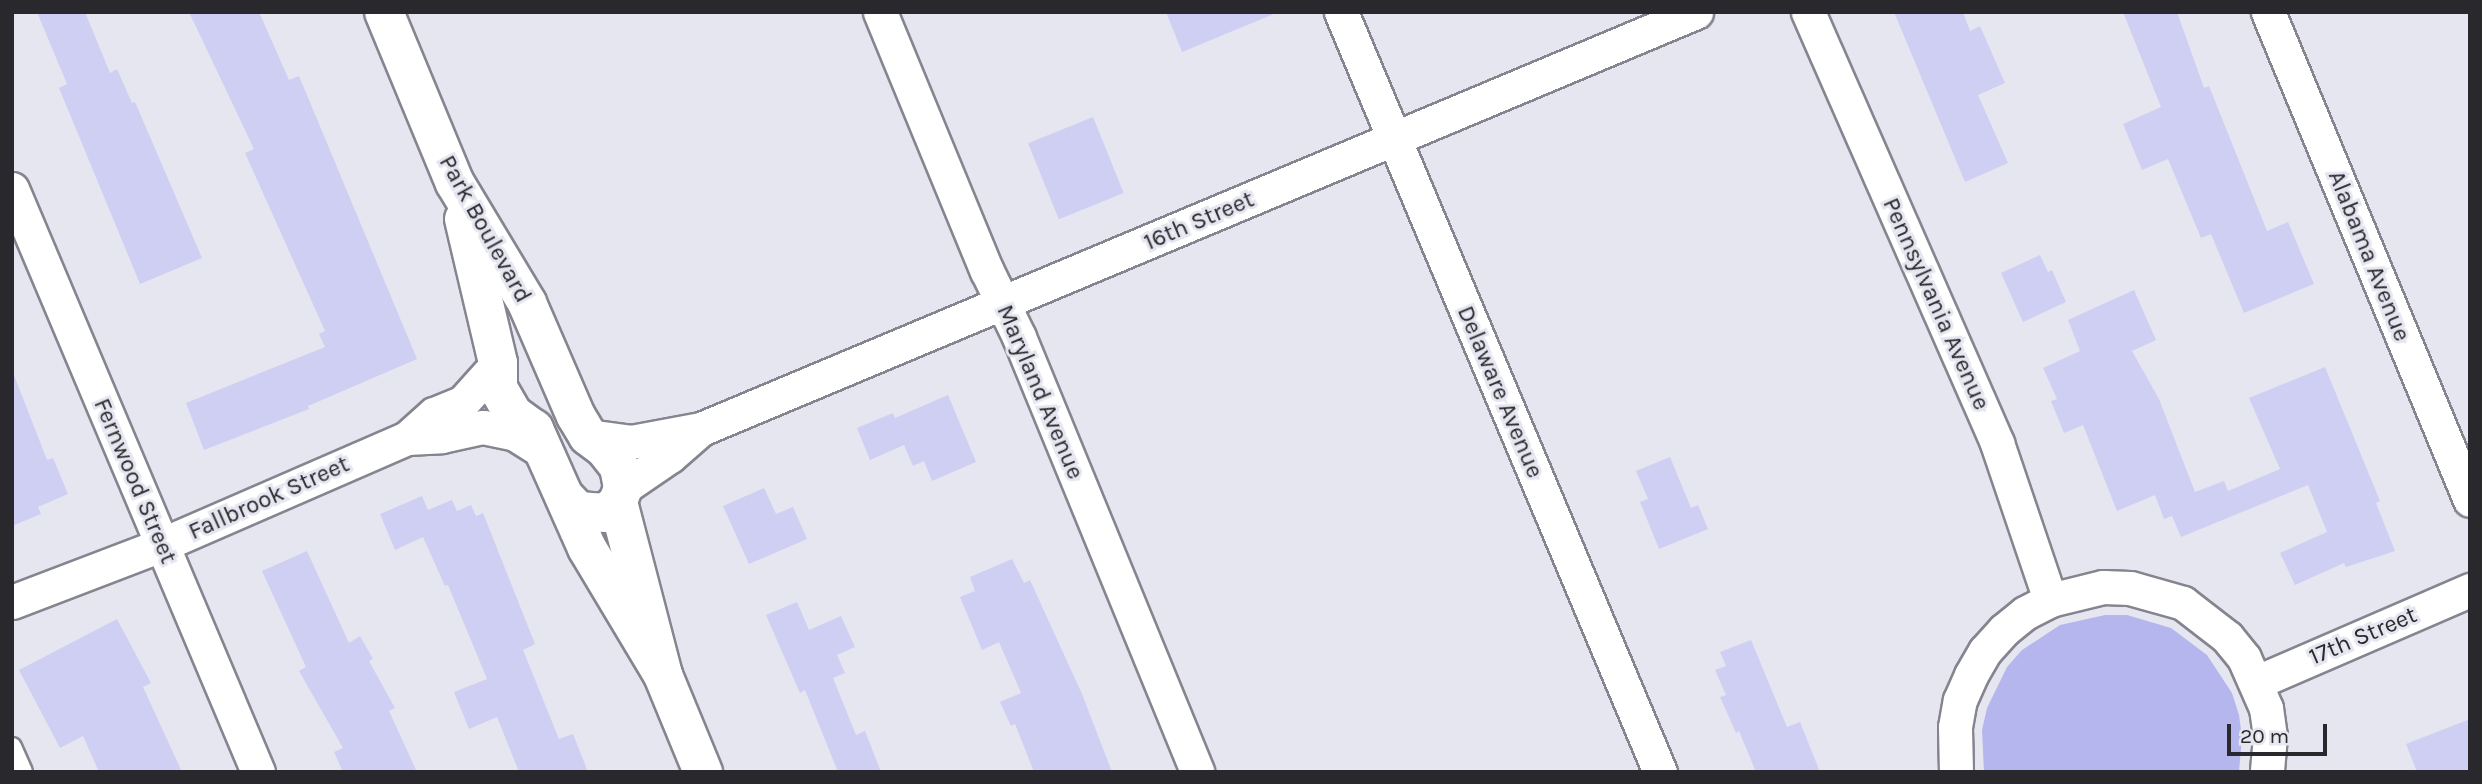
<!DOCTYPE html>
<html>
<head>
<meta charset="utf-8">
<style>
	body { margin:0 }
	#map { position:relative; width:2482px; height:784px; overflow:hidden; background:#e6e6f1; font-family:Karla,sans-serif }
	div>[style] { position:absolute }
	.green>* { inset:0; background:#b6b6ef }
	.building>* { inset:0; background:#cecff2; transform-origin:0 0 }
	.roads { filter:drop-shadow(2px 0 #84858f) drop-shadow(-2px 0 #84858f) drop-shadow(0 2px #84858f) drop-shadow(0 -2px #84858f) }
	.lane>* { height:18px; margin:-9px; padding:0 9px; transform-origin:9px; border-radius:9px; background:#fff }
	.street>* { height:33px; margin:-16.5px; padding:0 16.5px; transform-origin:16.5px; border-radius:16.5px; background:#fff }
	.secondary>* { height:38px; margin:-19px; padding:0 19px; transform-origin:19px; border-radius:19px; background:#fff }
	span { translate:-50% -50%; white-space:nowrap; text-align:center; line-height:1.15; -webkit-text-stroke:6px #e6e6f1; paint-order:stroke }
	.street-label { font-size:24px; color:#29292d }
	.frame { position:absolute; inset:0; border:14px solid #29292d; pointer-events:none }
	.scale { position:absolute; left:2227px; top:724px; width:100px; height:32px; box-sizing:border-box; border:4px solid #29292d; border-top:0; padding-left:9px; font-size:21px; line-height:24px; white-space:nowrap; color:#29292d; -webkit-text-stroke:5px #e6e6f1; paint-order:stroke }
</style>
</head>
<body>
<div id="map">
	<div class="green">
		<i style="clip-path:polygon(2105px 615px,2127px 615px,2171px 628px,2207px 655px,2232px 693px,2239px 715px,2242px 737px,2239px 772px,1984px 772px,1982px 730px,1987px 708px,2007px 667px,2022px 650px,2060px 625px)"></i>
	</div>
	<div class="building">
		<i style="clip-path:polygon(37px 12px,85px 12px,110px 73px,117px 69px,132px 103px,135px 102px,202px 258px,140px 284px,59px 88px,67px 84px)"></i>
		<i style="clip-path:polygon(189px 12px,259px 12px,289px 80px,299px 76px,417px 359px,308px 406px,309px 409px,204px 450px,186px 403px,325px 347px,319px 334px,325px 331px,245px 153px,254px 149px)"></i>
		<i style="clip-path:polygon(1166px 12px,1276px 12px,1276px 13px,1182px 52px)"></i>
		<i style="clip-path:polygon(1894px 12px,1963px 12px,1970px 31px,1980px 26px,2005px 83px,1978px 95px,2008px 163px,1965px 182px)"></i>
		<i style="clip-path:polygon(2123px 12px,2177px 12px,2204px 88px,2209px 86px,2267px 231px,2288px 222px,2314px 284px,2244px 313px,2211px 234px,2201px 238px,2168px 159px,2142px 170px,2123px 124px,2161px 107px)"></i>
		<i style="left:1093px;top:117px;width:82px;height:70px;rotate:68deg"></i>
		<i style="clip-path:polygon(2040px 255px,2048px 272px,2052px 270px,2066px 302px,2023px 322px,2001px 273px)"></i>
		<i style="clip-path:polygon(2134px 290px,2156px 340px,2132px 351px,2159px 399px,2195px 492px,2224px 481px,2228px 491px,2280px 469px,2249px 398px,2325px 367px,2380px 501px,2376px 503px,2395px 551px,2346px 567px,2344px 563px,2295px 585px,2280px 553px,2327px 532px,2308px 485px,2181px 537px,2172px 516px,2164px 519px,2155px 495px,2117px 511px,2083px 425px,2064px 433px,2051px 401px,2057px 399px,2043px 368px,2080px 351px,2068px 320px)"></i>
		<i style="clip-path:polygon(14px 375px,47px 460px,53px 458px,68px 494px,38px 507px,41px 514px,12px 526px)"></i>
		<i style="clip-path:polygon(948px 395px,976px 462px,932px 481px,924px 461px,913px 466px,904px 445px,870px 460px,857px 428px,893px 413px,895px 418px)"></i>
		<i style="clip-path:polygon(1670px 457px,1691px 508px,1698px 505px,1708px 529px,1659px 549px,1640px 502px,1648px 499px,1636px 471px)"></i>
		<i style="clip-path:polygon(764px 488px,776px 514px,793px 507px,807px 539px,749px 564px,723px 506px)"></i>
		<i style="clip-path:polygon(422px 496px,428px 510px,452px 500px,457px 511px,471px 505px,476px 516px,483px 513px,535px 644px,523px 650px,559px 739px,573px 734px,588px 772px,519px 772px,497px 717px,469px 729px,454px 692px,487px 679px,448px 585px,445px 586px,423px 537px,395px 550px,380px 514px)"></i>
		<i style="clip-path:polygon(307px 551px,349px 643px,360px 636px,373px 659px,369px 661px,395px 708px,389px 711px,417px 772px,343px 772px,334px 752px,343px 748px,299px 671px,306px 667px,262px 571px)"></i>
		<i style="clip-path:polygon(1012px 559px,1024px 583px,1030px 580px,1082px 694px,1112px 772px,1034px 772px,1015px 724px,1011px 726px,1000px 702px,1021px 693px,999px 642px,982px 650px,960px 597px,975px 591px,970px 577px)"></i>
		<i style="clip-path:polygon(797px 602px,809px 630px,841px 616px,855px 647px,837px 655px,845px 673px,833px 678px,856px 735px,865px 731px,881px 772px,838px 772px,805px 690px,800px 693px,766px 615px)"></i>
		<i style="clip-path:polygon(117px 619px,151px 683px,143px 687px,182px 772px,99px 772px,83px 736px,60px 748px,19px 670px)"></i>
		<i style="clip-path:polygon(1751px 640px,1787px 727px,1800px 722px,1820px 772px,1756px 772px,1739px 731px,1736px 733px,1720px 697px,1726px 695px,1715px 670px,1726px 666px,1720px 652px)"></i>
		<i style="clip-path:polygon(2470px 719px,2470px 772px,2417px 772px,2406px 744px)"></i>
	</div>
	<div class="roads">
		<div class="lane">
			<i style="left:12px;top:747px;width:27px;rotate:66deg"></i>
		</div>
		<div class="street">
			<i style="left:880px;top:12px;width:280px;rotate:67.6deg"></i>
			<i style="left:987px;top:271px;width:73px;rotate:64.1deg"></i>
			<i style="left:1019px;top:337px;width:470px;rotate:67.7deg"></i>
			<i style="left:1341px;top:12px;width:824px;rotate:67.23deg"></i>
			<i style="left:1808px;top:12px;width:471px;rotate:66.3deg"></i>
			<i style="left:1997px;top:443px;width:166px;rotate:71.3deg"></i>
			<i style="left:2268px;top:12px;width:528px;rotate:67.51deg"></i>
			<i style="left:12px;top:189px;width:633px;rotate:67.12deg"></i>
			<i style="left:588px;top:436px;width:43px;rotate:7.9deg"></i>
			<i style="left:631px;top:442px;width:71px;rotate:-10.5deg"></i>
			<i style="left:701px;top:429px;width:1079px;rotate:-22.74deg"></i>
			<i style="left:407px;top:438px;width:35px;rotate:-3deg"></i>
			<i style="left:442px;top:436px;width:42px;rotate:-12.4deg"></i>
			<i style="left:483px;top:427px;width:33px;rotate:12deg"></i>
			<i style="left:515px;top:434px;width:31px;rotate:32deg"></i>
			<i style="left:623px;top:488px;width:57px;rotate:-34.2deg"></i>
			<i style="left:670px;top:456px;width:41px;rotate:-41.1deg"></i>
			<i style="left:12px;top:602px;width:160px;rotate:-20.9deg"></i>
			<i style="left:161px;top:545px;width:268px;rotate:-23.5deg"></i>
			<i style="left:407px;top:438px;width:36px;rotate:-42deg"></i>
			<i style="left:434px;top:414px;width:31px;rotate:-22deg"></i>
			<i style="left:463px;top:402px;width:52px;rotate:-48.1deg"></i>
			<i style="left:2257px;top:682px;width:232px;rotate:-23.4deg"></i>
			<i style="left:1956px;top:772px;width:45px;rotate:-91.3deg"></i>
			<i style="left:1955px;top:727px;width:27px;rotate:-80deg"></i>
			<i style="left:1960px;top:700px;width:27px;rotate:-66deg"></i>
			<i style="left:1971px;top:675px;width:28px;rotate:-60deg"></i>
			<i style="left:1985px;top:651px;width:28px;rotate:-48deg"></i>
			<i style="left:2004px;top:630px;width:27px;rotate:-39deg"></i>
			<i style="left:2025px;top:613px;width:28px;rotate:-27deg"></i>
			<i style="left:2050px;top:600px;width:55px;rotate:-13.8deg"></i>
			<i style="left:2103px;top:587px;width:27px;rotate:2deg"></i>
			<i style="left:2130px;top:588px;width:55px;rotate:15.8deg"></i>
			<i style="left:2183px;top:603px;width:56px;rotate:37.7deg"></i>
			<i style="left:2227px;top:637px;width:27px;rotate:51deg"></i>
			<i style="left:2244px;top:658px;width:55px;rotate:66.3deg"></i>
			<i style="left:2266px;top:708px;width:28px;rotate:82deg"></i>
			<i style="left:2270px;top:736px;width:36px;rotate:95deg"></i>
		</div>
		<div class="secondary">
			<i style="left:384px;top:12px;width:185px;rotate:67.5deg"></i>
			<i style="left:455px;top:183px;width:140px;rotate:59deg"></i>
			<i style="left:527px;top:303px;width:123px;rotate:66.6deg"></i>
			<i style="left:576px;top:416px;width:23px;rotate:59deg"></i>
			<i style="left:588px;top:436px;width:21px;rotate:37deg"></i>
			<i style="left:605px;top:449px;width:23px;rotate:52deg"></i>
			<i style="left:619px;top:467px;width:21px;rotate:79deg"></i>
			<i style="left:623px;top:488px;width:15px;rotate:110deg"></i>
			<i style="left:618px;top:502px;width:16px;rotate:137deg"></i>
			<i style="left:606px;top:513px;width:28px;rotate:-176deg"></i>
			<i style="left:578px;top:511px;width:19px;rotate:-133deg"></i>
			<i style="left:464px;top:219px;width:148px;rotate:76.7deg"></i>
			<i style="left:498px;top:363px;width:25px;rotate:90deg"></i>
			<i style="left:498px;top:388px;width:30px;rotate:60deg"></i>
			<i style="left:513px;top:414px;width:26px;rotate:36deg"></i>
			<i style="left:534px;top:429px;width:130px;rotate:66deg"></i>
			<i style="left:587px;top:548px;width:148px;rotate:59.1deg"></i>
			<i style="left:618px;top:502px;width:179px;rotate:75.4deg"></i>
			<i style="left:663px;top:675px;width:105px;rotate:67.6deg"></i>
		</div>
	</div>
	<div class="street-label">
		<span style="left:1199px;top:221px;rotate:-23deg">16th Street</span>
		<span style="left:485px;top:229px;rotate:61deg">Park Boulevard</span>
		<span style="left:2369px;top:256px;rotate:68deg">Alabama Avenue</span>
		<span style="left:1936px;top:304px;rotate:66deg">Pennsylvania Avenue</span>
		<span style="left:1040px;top:392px;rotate:67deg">Maryland Avenue</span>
		<span style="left:1500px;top:392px;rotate:67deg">Delaware Avenue</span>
		<span style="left:135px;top:481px;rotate:67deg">Fernwood Street</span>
		<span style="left:269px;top:498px;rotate:-24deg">Fallbrook Street</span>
		<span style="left:2363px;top:636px;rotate:-23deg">17th Street</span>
	</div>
	<div class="frame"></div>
	<div class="scale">20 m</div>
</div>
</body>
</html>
